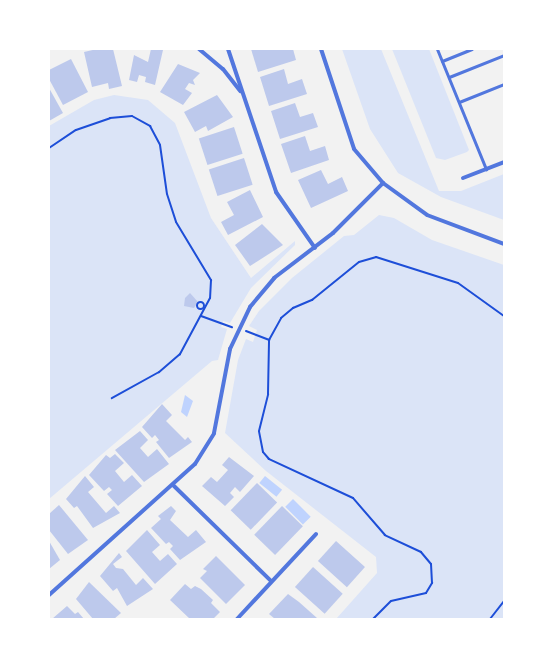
<!DOCTYPE html>
<html>
<head>
<meta charset="utf-8">
<style>
	body { margin:0 }
	#map { position:relative; width:553px; height:668px; overflow:hidden; background:#f2f2f2; font-family:Overpass,sans-serif }
	div>[style] { position:absolute }
	.green>* { inset:0; background:#dbe4f7 }
	.water>* { inset:0; background:#bfd3fe; transform-origin:0 0 }
	.building>* { inset:0; background:#bdc9ec; transform-origin:0 0 }
	.path>* { height:2px; margin:-1px; padding:0 1px; transform-origin:1px; border-radius:1px; background:#1d4ed8 }
	.path>.ring { margin:-1px; padding:0; box-sizing:content-box; background:none; border:2px solid #1d4ed8; border-radius:50% }
	.service>* { height:3px; margin:-1.5px; padding:0 1.5px; transform-origin:1.5px; border-radius:1.5px; background:#5277de }
	.minor>* { height:4px; margin:-2px; padding:0 2px; transform-origin:2px; border-radius:2px; background:#5277de }
	span { translate:-50% -50%; white-space:nowrap; text-align:center; line-height:1.15; -webkit-text-stroke:4px #fff; paint-order:stroke }
	.frame { position:absolute; inset:0; border:50px solid #fff; pointer-events:none }
</style>
</head>
<body>
<div id="map">
	<div class="green">
		<i style="clip-path:polygon(342px 49px,381px 49px,439px 191px,461px 191px,504px 174px,504px 220px,441px 197px,398px 173px,370px 129px)"></i>
		<i style="clip-path:polygon(392px 49px,429px 49px,469px 150px,467px 152px,445px 160px,436px 158px)"></i>
		<i style="clip-path:polygon(114px 95px,148px 100px,175px 123px,211px 218px,251px 278px,295px 241px,295px 245px,251px 288px,230px 323px,223px 321px,221px 327px,227px 329px,218px 360px,212px 361px,49px 499px,49px 126px,94px 100px)"></i>
		<i style="clip-path:polygon(379px 215px,394px 218px,432px 240px,504px 265px,504px 619px,336px 619px,377px 573px,376px 557px,266px 471px,225px 433px,238px 360px,246px 339px,253px 342px,257px 330px,249px 326px,259px 311px,292px 278px,344px 236px,354px 235px)"></i>
	</div>
	<div class="water">
		<i style="clip-path:polygon(185px 395px,193px 401px,187px 417px,181px 412px)"></i>
		<i style="left:265px;top:476px;width:22px;height:9px;rotate:39deg"></i>
		<i style="left:293px;top:499px;width:25px;height:11px;rotate:45deg"></i>
	</div>
	<div class="building">
		<i style="clip-path:polygon(97px 49px,113px 49px,122px 86px,109px 89px,108px 83px,92px 87px,84px 52px)"></i>
		<i style="clip-path:polygon(151px 49px,163px 50px,155px 85px,145px 82px,146px 77px,139px 75px,137px 82px,129px 80px,134px 55px,148px 62px)"></i>
		<i style="clip-path:polygon(251px 49px,293px 49px,296px 60px,258px 72px)"></i>
		<i style="clip-path:polygon(71px 59px,88px 92px,63px 105px,49px 79px,49px 70px)"></i>
		<i style="clip-path:polygon(178px 64px,200px 73px,193px 80px,195px 85px,189px 83px,185px 89px,192px 93px,183px 105px,160px 92px)"></i>
		<i style="clip-path:polygon(284px 69px,288px 84px,302px 79px,307px 94px,269px 106px,260px 77px)"></i>
		<i style="clip-path:polygon(49px 88px,63px 113px,49px 121px)"></i>
		<i style="clip-path:polygon(217px 95px,233px 117px,208px 131px,206px 126px,195px 132px,184px 112px)"></i>
		<i style="clip-path:polygon(295px 103px,300px 117px,313px 113px,318px 127px,280px 139px,271px 111px)"></i>
		<i style="left:234px;top:127px;width:28px;height:37px;rotate:72deg"></i>
		<i style="clip-path:polygon(305px 136px,310px 151px,325px 146px,329px 160px,291px 173px,281px 144px)"></i>
		<i style="left:244px;top:158px;width:28px;height:37px;rotate:72deg"></i>
		<i style="clip-path:polygon(321px 170px,328px 184px,342px 177px,348px 191px,311px 208px,298px 180px)"></i>
		<i style="clip-path:polygon(250px 190px,263px 217px,228px 235px,221px 222px,234px 215px,227px 202px)"></i>
		<i style="clip-path:polygon(262px 224px,283px 245px,250px 266px,235px 245px)"></i>
		<i style="clip-path:polygon(190px 293px,198px 302px,194px 308px,184px 306px,185px 298px)"></i>
		<i style="clip-path:polygon(162px 404px,172px 415px,166px 421px,185px 440px,188px 437px,192px 442px,169px 458px,156px 442px,159px 440px,155px 435px,152px 438px,142px 427px)"></i>
		<i style="clip-path:polygon(140px 431px,148px 440px,140px 448px,148px 457px,157px 449px,169px 464px,144px 482px,115px 450px)"></i>
		<i style="clip-path:polygon(115px 454px,124px 463px,115px 471px,124px 482px,132px 475px,142px 486px,118px 506px,107px 494px,112px 490px,109px 487px,104px 491px,89px 475px,106px 455px,110px 458px)"></i>
		<i style="clip-path:polygon(229px 457px,254px 476px,240px 492px,235px 487px,230px 493px,234px 497px,225px 506px,202px 486px,211px 477px,217px 482px,228px 470px,222px 465px)"></i>
		<i style="clip-path:polygon(85px 476px,94px 487px,88px 492px,106px 513px,114px 506px,120px 513px,93px 528px,77px 506px,74px 508px,66px 499px)"></i>
		<i style="left:257px;top:483px;width:28px;height:38px;rotate:44deg"></i>
		<i style="clip-path:polygon(59px 505px,88px 540px,68px 554px,49px 530px,49px 514px)"></i>
		<i style="clip-path:polygon(171px 506px,176px 511px,170px 520px,188px 537px,196px 530px,206px 542px,180px 560px,170px 549px,173px 546px,169px 542px,166px 544px,151px 528px,161px 519px,158px 516px)"></i>
		<i style="left:282px;top:506px;width:29px;height:40px;rotate:44deg"></i>
		<i style="clip-path:polygon(147px 530px,160px 545px,152px 552px,160px 561px,168px 554px,177px 564px,155px 584px,126px 551px)"></i>
		<i style="clip-path:polygon(49px 541px,60px 560px,49px 569px)"></i>
		<i style="left:336px;top:541px;width:39px;height:27px;rotate:42deg"></i>
		<i style="clip-path:polygon(119px 553px,122px 557px,113px 564px,116px 568px,123px 569px,136px 585px,143px 578px,153px 589px,127px 606px,117px 588px,113px 591px,100px 576px)"></i>
		<i style="clip-path:polygon(216px 556px,245px 585px,226px 604px,200px 578px,207px 571px,203px 569px)"></i>
		<i style="left:313px;top:567px;width:40px;height:27px;rotate:42deg"></i>
		<i style="clip-path:polygon(89px 582px,121px 613px,114px 619px,93px 619px,76px 599px)"></i>
		<i style="clip-path:polygon(185px 584px,191px 589px,195px 586px,201px 589px,213px 600px,211px 603px,220px 612px,213px 619px,190px 619px,170px 600px)"></i>
		<i style="clip-path:polygon(288px 594px,299px 602px,317px 618px,275px 619px,269px 614px)"></i>
		<i style="clip-path:polygon(67px 606px,75px 614px,78px 612px,84px 619px,52px 619px)"></i>
	</div>
	<div class="path">
		<i style="left:49px;top:148px;width:32px;rotate:-34deg"></i>
		<i style="left:76px;top:130px;width:36px;rotate:-19deg"></i>
		<i style="left:110px;top:118px;width:22px;rotate:-5deg"></i>
		<i style="left:132px;top:116px;width:21px;rotate:29deg"></i>
		<i style="left:150px;top:126px;width:21px;rotate:62deg"></i>
		<i style="left:160px;top:145px;width:49px;rotate:81.9deg"></i>
		<i style="left:167px;top:194px;width:29px;rotate:72deg"></i>
		<i style="left:176px;top:222px;width:68px;rotate:58.9deg"></i>
		<i style="left:211px;top:280px;width:18px;rotate:93deg"></i>
		<i style="left:210px;top:298px;width:64px;rotate:118.2deg"></i>
		<i style="left:180px;top:354px;width:28px;rotate:139deg"></i>
		<i style="left:159px;top:372px;width:54px;rotate:151deg"></i>
		<i class="ring" style="left:196.5px;top:301.5px;width:5px;height:5px"></i>
		<i style="left:201px;top:316px;width:33px;rotate:20deg"></i>
		<i style="left:246px;top:331px;width:25px;rotate:21deg"></i>
		<i style="left:373px;top:619px;width:25px;rotate:-45deg"></i>
		<i style="left:391px;top:601px;width:36px;rotate:-13deg"></i>
		<i style="left:426px;top:593px;width:12px;rotate:-59deg"></i>
		<i style="left:432px;top:583px;width:19px;rotate:-93deg"></i>
		<i style="left:431px;top:564px;width:16px;rotate:-130deg"></i>
		<i style="left:421px;top:552px;width:40px;rotate:-155deg"></i>
		<i style="left:385px;top:535px;width:49px;rotate:-130.9deg"></i>
		<i style="left:353px;top:498px;width:93px;rotate:-155.1deg"></i>
		<i style="left:269px;top:459px;width:9px;rotate:-131deg"></i>
		<i style="left:263px;top:452px;width:21px;rotate:-101deg"></i>
		<i style="left:259px;top:431px;width:38px;rotate:-76deg"></i>
		<i style="left:268px;top:394px;width:54px;rotate:-88.9deg"></i>
		<i style="left:269px;top:340px;width:25px;rotate:-61deg"></i>
		<i style="left:281px;top:318px;width:16px;rotate:-40deg"></i>
		<i style="left:293px;top:308px;width:21px;rotate:-23deg"></i>
		<i style="left:312px;top:300px;width:60px;rotate:-39deg"></i>
		<i style="left:359px;top:262px;width:18px;rotate:-16deg"></i>
		<i style="left:376px;top:257px;width:86px;rotate:17.6deg"></i>
		<i style="left:458px;top:283px;width:57px;rotate:35.7deg"></i>
		<i style="left:490px;top:619px;width:23px;rotate:-52deg"></i>
	</div>
	<div class="service">
		<i style="left:437px;top:49px;width:130px;rotate:67.8deg"></i>
		<i style="left:442px;top:61px;width:32px;rotate:-22deg"></i>
		<i style="left:449px;top:77px;width:59px;rotate:-21.8deg"></i>
		<i style="left:459px;top:102px;width:48px;rotate:-21.8deg"></i>
	</div>
	<div class="minor">
		<i style="left:199px;top:49px;width:31px;rotate:40deg"></i>
		<i style="left:223px;top:69px;width:28px;rotate:52deg"></i>
		<i style="left:228px;top:49px;width:151px;rotate:71.4deg"></i>
		<i style="left:276px;top:192px;width:68px;rotate:55.1deg"></i>
		<i style="left:321px;top:49px;width:105px;rotate:71.7deg"></i>
		<i style="left:354px;top:149px;width:45px;rotate:49.5deg"></i>
		<i style="left:383px;top:183px;width:54px;rotate:36deg"></i>
		<i style="left:427px;top:215px;width:82px;rotate:20.6deg"></i>
		<i style="left:463px;top:178px;width:44px;rotate:-21.3deg"></i>
		<i style="left:174px;top:486px;width:136px;rotate:44.4deg"></i>
		<i style="left:49px;top:595px;width:196px;rotate:-41.9deg"></i>
		<i style="left:195px;top:464px;width:36px;rotate:-58deg"></i>
		<i style="left:214px;top:433px;width:86px;rotate:-79.2deg"></i>
		<i style="left:230px;top:349px;width:47px;rotate:-64.5deg"></i>
		<i style="left:250px;top:307px;width:38px;rotate:-50deg"></i>
		<i style="left:274px;top:278px;width:74px;rotate:-37.3deg"></i>
		<i style="left:333px;top:233px;width:71px;rotate:-45deg"></i>
		<i style="left:237px;top:619px;width:116px;rotate:-47.1deg"></i>
	</div>
	<div class="frame"></div>
</div>
</body>
</html>
